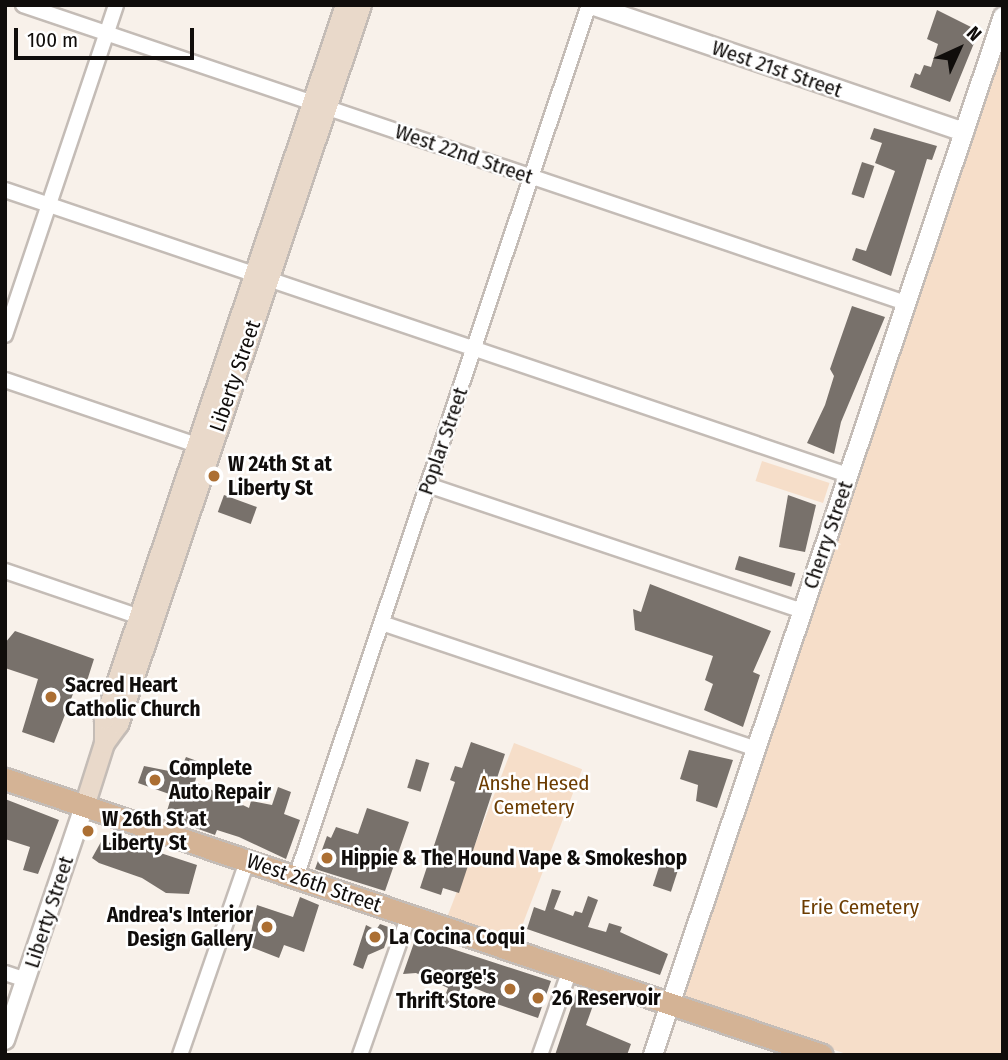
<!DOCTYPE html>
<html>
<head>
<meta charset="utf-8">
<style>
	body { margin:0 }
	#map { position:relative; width:1008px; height:1060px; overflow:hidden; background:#f8f1ea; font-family:"Fira Sans Condensed",sans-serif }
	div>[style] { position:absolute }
	.green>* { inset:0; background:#f6dec9; transform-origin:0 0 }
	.building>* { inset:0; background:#78716b; transform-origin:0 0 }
	.roads { filter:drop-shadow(2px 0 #c4bcb6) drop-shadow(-2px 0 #c4bcb6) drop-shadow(0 2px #c4bcb6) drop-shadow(0 -2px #c4bcb6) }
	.minor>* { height:14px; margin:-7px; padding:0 7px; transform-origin:7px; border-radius:7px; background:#fff }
	.tertiary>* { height:18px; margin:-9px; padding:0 9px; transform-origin:9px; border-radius:9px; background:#fff }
	.secondary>* { height:19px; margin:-9.5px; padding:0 9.5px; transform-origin:9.5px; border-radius:9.5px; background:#e9d9ca }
	.primary>* { height:21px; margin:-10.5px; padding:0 10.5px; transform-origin:10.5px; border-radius:10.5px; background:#d4b395 }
	.dots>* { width:19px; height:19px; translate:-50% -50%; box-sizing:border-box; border:4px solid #fff; border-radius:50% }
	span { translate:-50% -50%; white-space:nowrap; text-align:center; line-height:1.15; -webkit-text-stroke:5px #fff; paint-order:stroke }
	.street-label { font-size:21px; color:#100d0b }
	.poi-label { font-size:21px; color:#100d0b; font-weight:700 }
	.left { translate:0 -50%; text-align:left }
	.right { translate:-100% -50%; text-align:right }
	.park-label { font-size:21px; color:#6c3c01 }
	.frame { position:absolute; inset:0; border:7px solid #100d0b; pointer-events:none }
	.north { position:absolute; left:924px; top:14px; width:70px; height:70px; -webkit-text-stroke:5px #fff; paint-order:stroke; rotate:45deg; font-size:19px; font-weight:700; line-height:28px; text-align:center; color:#100d0b }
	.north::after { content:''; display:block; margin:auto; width:24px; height:32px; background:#100d0b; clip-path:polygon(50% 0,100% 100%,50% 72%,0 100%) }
	.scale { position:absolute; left:14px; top:28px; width:180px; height:32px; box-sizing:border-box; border:4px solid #100d0b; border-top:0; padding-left:9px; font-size:21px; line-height:24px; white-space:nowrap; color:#100d0b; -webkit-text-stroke:5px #fff; paint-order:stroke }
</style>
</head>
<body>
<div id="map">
	<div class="green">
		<i style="clip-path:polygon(1003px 44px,1003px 1055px,849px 1055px,686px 998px,683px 988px)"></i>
		<i style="left:762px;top:461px;width:71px;height:21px;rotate:18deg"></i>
		<i style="left:514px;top:743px;width:73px;height:187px;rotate:21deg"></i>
	</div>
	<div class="building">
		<i style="clip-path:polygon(937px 10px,979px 31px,950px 102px,910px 87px,915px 73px,920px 75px,924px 65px,931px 67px,938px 44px,927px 39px)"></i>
		<i style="clip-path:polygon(874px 128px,937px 146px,932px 160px,927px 159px,891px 276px,852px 260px,856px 248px,866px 251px,895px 171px,875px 163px,882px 143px,870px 139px)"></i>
		<i style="left:862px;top:162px;width:13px;height:34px;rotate:18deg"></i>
		<i style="clip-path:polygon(852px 306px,885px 317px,841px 422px,834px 454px,807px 443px,825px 405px,834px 376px,830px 369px)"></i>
		<i style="left:224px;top:495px;width:35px;height:18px;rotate:20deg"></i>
		<i style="clip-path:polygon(788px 495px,816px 505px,805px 552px,779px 547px)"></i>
		<i style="left:739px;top:556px;width:59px;height:14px;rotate:17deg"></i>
		<i style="clip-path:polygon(650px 584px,771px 631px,753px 672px,760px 675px,743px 727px,704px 710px,713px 684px,705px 680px,713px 656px,635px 630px,633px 609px,641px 612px)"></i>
		<i style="clip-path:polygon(15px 631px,94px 659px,86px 684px,78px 681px,54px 743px,22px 732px,38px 679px,5px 668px,5px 643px)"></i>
		<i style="clip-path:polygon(471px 742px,505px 754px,459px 893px,443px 888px,441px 895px,420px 888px,455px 782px,450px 780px,455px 766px,462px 768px)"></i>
		<i style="clip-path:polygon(689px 750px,733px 760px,717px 808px,696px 801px,698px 785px,680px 779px)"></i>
		<i style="clip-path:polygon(186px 757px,200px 762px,195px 782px,249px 808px,251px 801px,272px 805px,278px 787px,291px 792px,284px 814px,300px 820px,286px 859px,239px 837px,217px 830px,215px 835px,165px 817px,172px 795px,138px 783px,144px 766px,179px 773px)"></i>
		<i style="left:416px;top:759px;width:14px;height:30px;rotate:17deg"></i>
		<i style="clip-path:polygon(5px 799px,59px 820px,38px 874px,23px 870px,30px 847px,5px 839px)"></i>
		<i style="clip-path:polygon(367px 808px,409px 822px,385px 891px,315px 869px,327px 836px,331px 838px,336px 827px,358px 834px)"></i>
		<i style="clip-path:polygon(102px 840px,116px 845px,124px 841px,197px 865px,189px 894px,166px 893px,142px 878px,99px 863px,92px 858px)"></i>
		<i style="left:660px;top:864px;width:19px;height:23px;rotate:18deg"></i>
		<i style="clip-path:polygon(552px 889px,561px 891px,554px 909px,573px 916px,575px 911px,582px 913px,588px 896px,598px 900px,588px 927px,606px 932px,609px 923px,622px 927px,620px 932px,668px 954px,660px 975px,527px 929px,534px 907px,545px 911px)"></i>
		<i style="clip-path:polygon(300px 897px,319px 905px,304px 952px,284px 945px,279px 958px,248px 946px,257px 905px,293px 917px)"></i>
		<i style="clip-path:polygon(380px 924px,391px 928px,384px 948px,368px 955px,363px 969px,353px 965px,366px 925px,376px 930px)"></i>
		<i style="clip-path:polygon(416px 937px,551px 981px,538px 1018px,497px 1004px,499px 998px,462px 983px,454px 1008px,442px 1004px,448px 988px,416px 973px,403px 974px)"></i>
		<i style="clip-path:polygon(577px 990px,596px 997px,586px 1025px,631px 1044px,627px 1055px,555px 1055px)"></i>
	</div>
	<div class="roads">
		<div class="minor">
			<i style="left:23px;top:5px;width:932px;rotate:18.65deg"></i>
			<i style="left:5px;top:190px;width:890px;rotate:18.68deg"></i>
			<i style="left:5px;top:335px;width:348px;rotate:-71.4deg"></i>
			<i style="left:5px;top:380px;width:209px;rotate:18.7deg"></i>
			<i style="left:428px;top:485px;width:395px;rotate:18.6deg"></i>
			<i style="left:5px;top:571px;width:149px;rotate:18.8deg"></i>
			<i style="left:382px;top:623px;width:395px;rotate:18.6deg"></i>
			<i style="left:296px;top:877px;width:920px;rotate:-71.43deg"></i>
			<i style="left:5px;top:973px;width:22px;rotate:18deg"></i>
			<i style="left:180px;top:1055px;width:205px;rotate:-70.9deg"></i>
			<i style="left:360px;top:1055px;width:148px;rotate:-70.7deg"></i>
			<i style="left:540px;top:1055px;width:90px;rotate:-70.6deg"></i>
		</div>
		<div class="tertiary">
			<i style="left:591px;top:5px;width:394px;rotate:18.8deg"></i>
			<i style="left:5px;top:1040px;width:247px;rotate:-71.3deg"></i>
			<i style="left:653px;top:1055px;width:1096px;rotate:-71.38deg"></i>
		</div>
		<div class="secondary">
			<i style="left:104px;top:743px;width:24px;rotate:-54deg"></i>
			<i style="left:118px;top:724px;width:759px;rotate:-71.33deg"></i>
			<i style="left:84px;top:806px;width:66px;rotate:-72.4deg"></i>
			<i style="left:104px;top:743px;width:24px;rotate:-90deg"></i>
			<i style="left:104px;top:719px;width:754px;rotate:-71.35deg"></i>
		</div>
		<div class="primary">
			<i style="left:5px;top:779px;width:862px;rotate:18.67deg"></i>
		</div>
	</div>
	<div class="dots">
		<i style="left:214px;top:476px;background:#ac6f33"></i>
		<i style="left:51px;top:697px;background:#ac6f33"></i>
		<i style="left:155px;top:780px;background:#ac6f33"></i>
		<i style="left:88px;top:831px;background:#ac6f33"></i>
		<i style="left:327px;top:858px;background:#ac6f33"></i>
		<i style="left:267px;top:927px;background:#ac6f33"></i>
		<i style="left:375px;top:937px;background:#ac6f33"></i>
		<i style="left:510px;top:989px;background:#ac6f33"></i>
		<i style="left:538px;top:998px;background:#ac6f33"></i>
	</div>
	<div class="street-label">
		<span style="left:777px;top:69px;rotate:19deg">West 21st Street</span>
		<span style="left:464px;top:154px;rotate:19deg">West 22nd Street</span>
		<span style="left:235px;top:376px;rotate:-71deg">Liberty Street</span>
		<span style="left:443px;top:441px;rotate:-71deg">Poplar Street</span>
		<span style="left:828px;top:535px;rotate:-71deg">Cherry Street</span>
		<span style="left:314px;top:883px;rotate:19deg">West 26th Street</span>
		<span style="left:49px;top:912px;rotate:-72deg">Liberty Street</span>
	</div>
	<div class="poi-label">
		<span class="left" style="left:228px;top:476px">W 24th St at<br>Liberty St</span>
		<span class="left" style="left:65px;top:697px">Sacred Heart<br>Catholic Church</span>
		<span class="left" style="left:169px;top:780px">Complete<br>Auto Repair</span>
		<span class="left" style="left:102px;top:831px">W 26th St at<br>Liberty St</span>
		<span class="left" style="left:341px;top:858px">Hippie &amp; The Hound Vape &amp; Smokeshop</span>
		<span class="right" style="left:253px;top:927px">Andrea's Interior<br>Design Gallery</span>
		<span class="left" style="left:389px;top:937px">La Cocina Coqui</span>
		<span class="right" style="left:496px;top:989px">George's<br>Thrift Store</span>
		<span class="left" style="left:552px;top:998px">26 Reservoir</span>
	</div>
	<div class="park-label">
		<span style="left:534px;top:795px">Anshe Hesed<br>Cemetery</span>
		<span style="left:860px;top:907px">Erie Cemetery</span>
	</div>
	<div class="frame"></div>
	<div class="north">N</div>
	<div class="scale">100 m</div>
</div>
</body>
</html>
